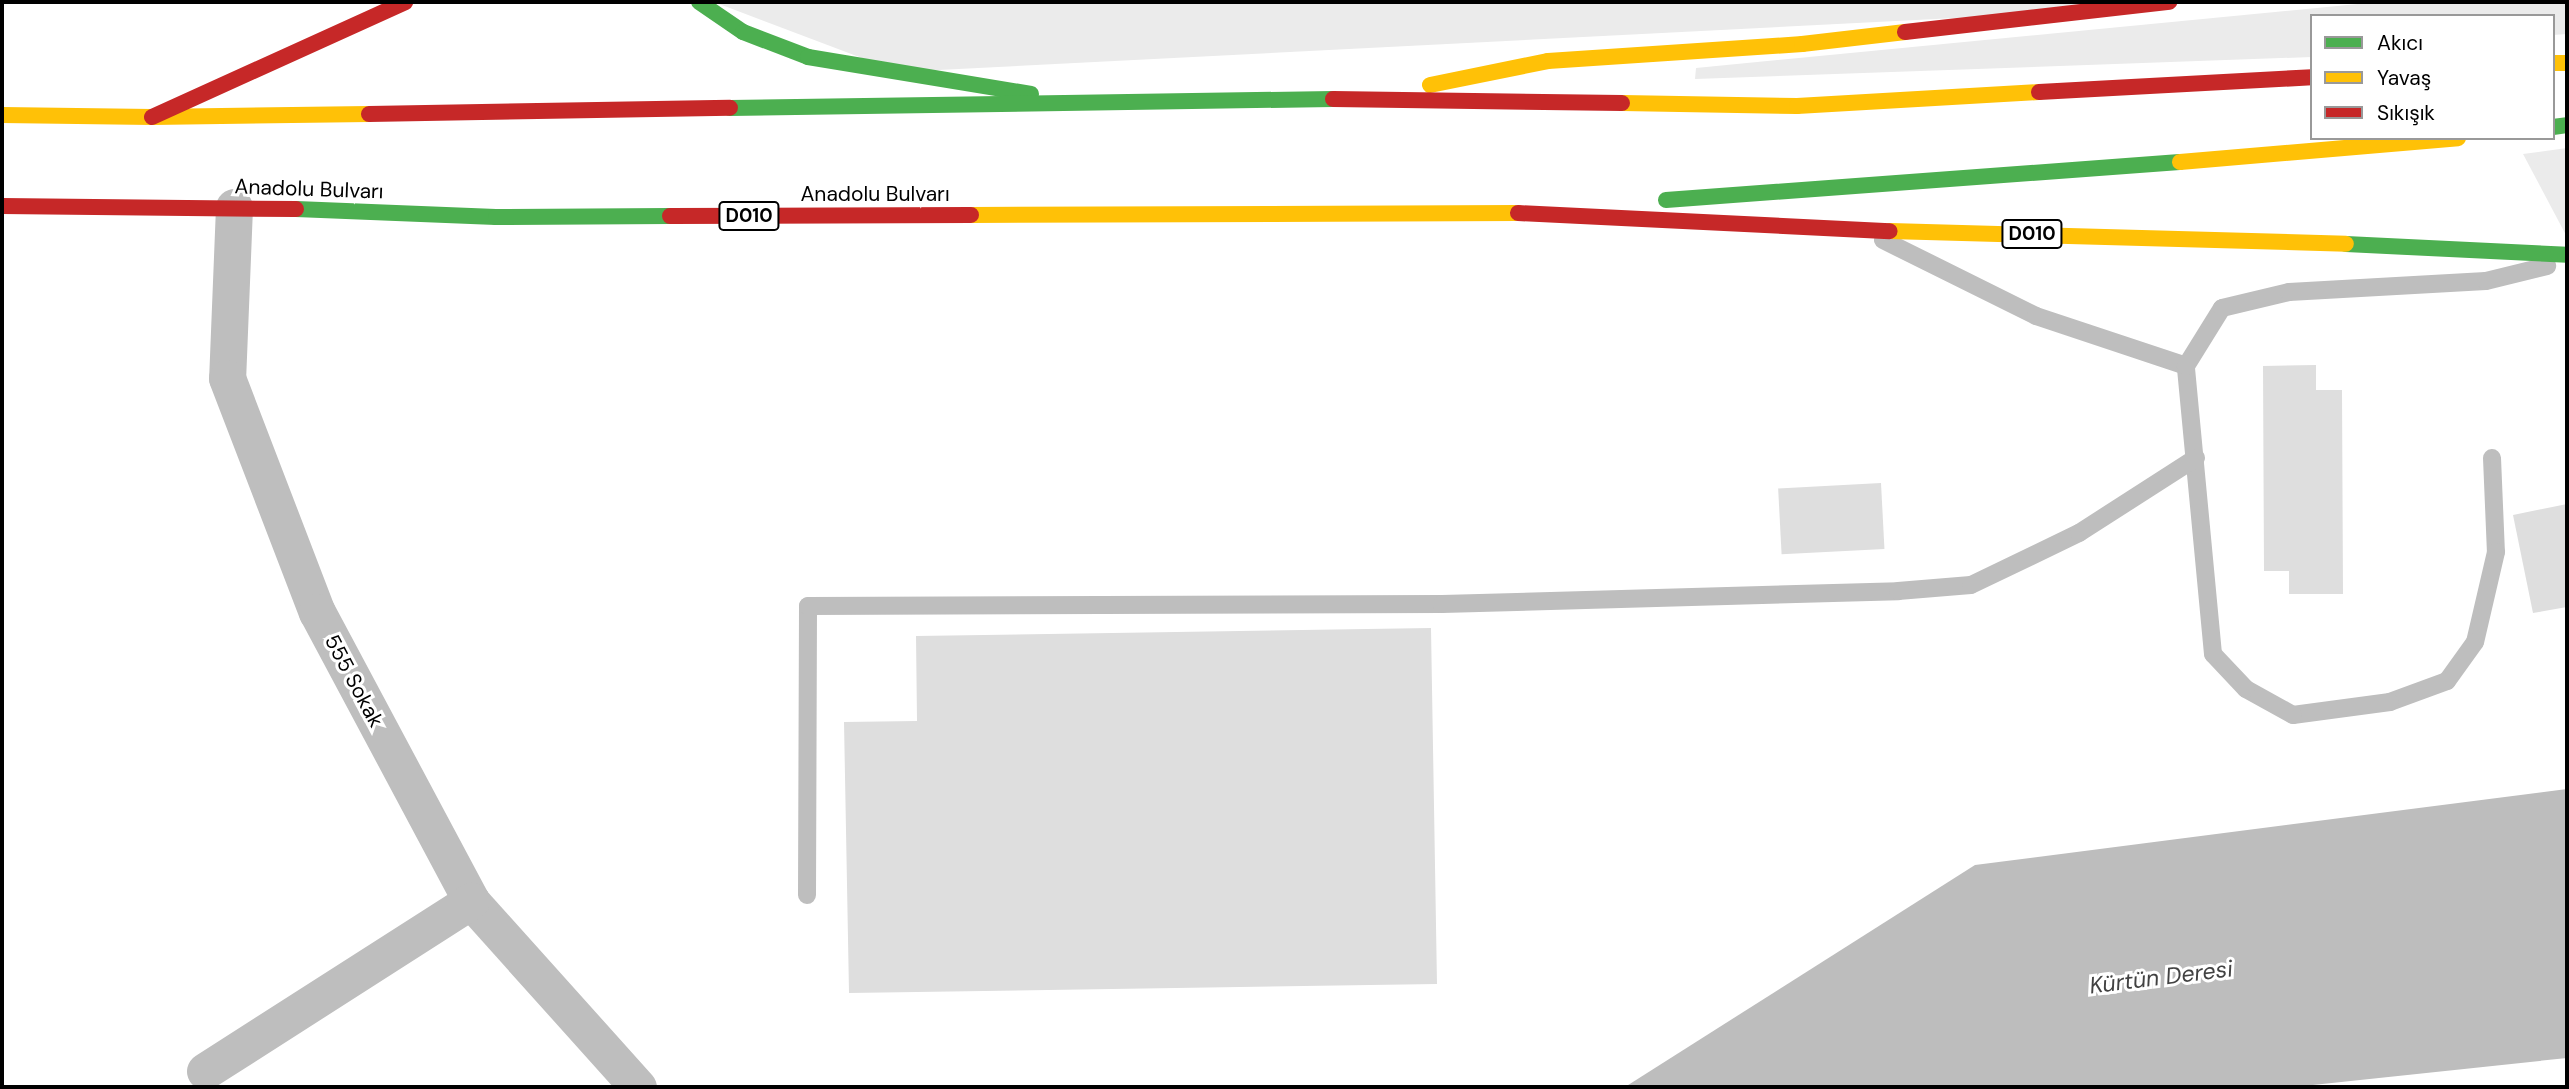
<!DOCTYPE html>
<html>
<head>
<meta charset="utf-8">
<style>
	body { margin:0 }
	#map { position:relative; width:2569px; height:1089px; overflow:hidden; background:#fff; font-family:"DM Sans",sans-serif }
	div>[style] { position:absolute }
	.green>* { inset:0; background:#ebebeb }
	.water>* { inset:0; background:#bdbdbd }
	.building>* { inset:0; background:#dedede; transform-origin:0 0 }
	.lane>* { height:18px; margin:-9px; padding:0 9px; transform-origin:9px; border-radius:9px; background:#bebebe }
	.street>* { height:37px; margin:-18.5px; padding:0 18.5px; transform-origin:18.5px; border-radius:18.5px; background:#bebebe }
	.fast>* { height:16px; margin:-8px; padding:0 8px; transform-origin:8px; border-radius:8px; background:#4caf50 }
	.slow>* { height:16px; margin:-8px; padding:0 8px; transform-origin:8px; border-radius:8px; background:#ffc107 }
	.jam>* { height:16px; margin:-8px; padding:0 8px; transform-origin:8px; border-radius:8px; background:#c62828 }
	.tram>* { height:2px; margin:-1px; padding:0 1px; transform-origin:1px; border-radius:1px; background:#bebebe }
	span { translate:-50% -50%; white-space:nowrap; text-align:center; line-height:1.15; -webkit-text-stroke:6px #fff; paint-order:stroke }
	.shield-label span { padding:2px 5px; background:#fff; border:2px solid; border-radius:5px; -webkit-text-stroke-width:0 }
	.shield-label { font-size:19px; color:#000; font-weight:700 }
	.street-label { font-size:21px; color:#000 }
	.water-label { font-size:23px; color:#424242; font-style:italic }
	.frame { position:absolute; inset:0; border:4px solid #000; pointer-events:none }
	.legend { position:absolute; left:2310px; top:14px; width:245px; height:126px; box-sizing:border-box; background:#fff; border:2px solid #999; margin:0; padding:9px 12px; list-style:none; font-size:21px; color:#000 }
	.legend li { display:flex; align-items:center; gap:14px; height:35px }
	.legend b { width:35px; border:2px solid #999 }
</style>
</head>
<body>
<div id="map">
	<div class="green">
		<i style="clip-path:polygon(714px 2px,2155px 2px,2074px 12px,899px 72px)"></i>
		<i style="clip-path:polygon(2378px 2px,2567px 2px,2567px 34px,2553px 35px,2553px 16px,2312px 16px,2312px 57px,1695px 79px,1696px 68px)"></i>
		<i style="clip-path:polygon(2567px 148px,2567px 237px,2523px 154px)"></i>
	</div>
	<div class="water">
		<i style="clip-path:polygon(2567px 789px,2567px 1058px,2294px 1087px,1625px 1087px,1975px 865px)"></i>
	</div>
	<div class="building">
		<i style="clip-path:polygon(2316px 365px,2316px 390px,2342px 390px,2343px 594px,2289px 594px,2289px 571px,2264px 571px,2263px 366px)"></i>
		<i style="left:1881px;top:483px;width:66px;height:103px;rotate:87deg"></i>
		<i style="clip-path:polygon(2567px 504px,2567px 607px,2533px 613px,2513px 515px)"></i>
		<i style="clip-path:polygon(1431px 628px,1437px 984px,849px 993px,844px 722px,917px 721px,916px 636px)"></i>
	</div>
	<div class="lane">
		<i style="left:1883px;top:240px;width:171px;rotate:26.4deg"></i>
		<i style="left:2036px;top:316px;width:158px;rotate:18.4deg"></i>
		<i style="left:2492px;top:458px;width:94px;rotate:87.6deg"></i>
		<i style="left:2496px;top:552px;width:92px;rotate:103.1deg"></i>
		<i style="left:2475px;top:642px;width:48px;rotate:125.7deg"></i>
		<i style="left:2447px;top:681px;width:61px;rotate:159.8deg"></i>
		<i style="left:2390px;top:702px;width:98px;rotate:172.4deg"></i>
		<i style="left:2293px;top:715px;width:54px;rotate:-151deg"></i>
		<i style="left:2246px;top:689px;width:48px;rotate:-133.3deg"></i>
		<i style="left:2213px;top:654px;width:289px;rotate:-95.4deg"></i>
		<i style="left:2186px;top:366px;width:68px;rotate:-58.2deg"></i>
		<i style="left:2222px;top:308px;width:69px;rotate:-13.4deg"></i>
		<i style="left:2289px;top:292px;width:197px;rotate:-3.2deg"></i>
		<i style="left:2486px;top:281px;width:63px;rotate:-13.8deg"></i>
		<i style="left:807px;top:895px;width:289px;rotate:-89.8deg"></i>
		<i style="left:808px;top:606px;width:634px;rotate:-0.18deg"></i>
		<i style="left:1442px;top:604px;width:456px;rotate:-1.6deg"></i>
		<i style="left:1898px;top:591px;width:73px;rotate:-4.7deg"></i>
		<i style="left:1971px;top:585px;width:120px;rotate:-25.7deg"></i>
		<i style="left:2079px;top:533px;width:139px;rotate:-32.7deg"></i>
	</div>
	<div class="street">
		<i style="left:234px;top:207px;width:171px;rotate:92.3deg"></i>
		<i style="left:227px;top:378px;width:251px;rotate:69deg"></i>
		<i style="left:317px;top:612px;width:327px;rotate:61.9deg"></i>
		<i style="left:471px;top:901px;width:250px;rotate:48.1deg"></i>
		<i style="left:205px;top:1071px;width:316px;rotate:-32.6deg"></i>
	</div>
	<div class="fast">
		<i style="left:699px;top:2px;width:53px;rotate:34.3deg"></i>
		<i style="left:743px;top:32px;width:70px;rotate:21deg"></i>
		<i style="left:808px;top:57px;width:226px;rotate:9.4deg"></i>
		<i style="left:730px;top:108px;width:603px;rotate:-0.86deg"></i>
		<i style="left:2553px;top:127px;width:14px;rotate:-8deg"></i>
		<i style="left:1666px;top:200px;width:515px;rotate:-4.23deg"></i>
		<i style="left:296px;top:209px;width:200px;rotate:2.3deg"></i>
		<i style="left:496px;top:217px;width:174px;rotate:-0.3deg"></i>
		<i style="left:2346px;top:244px;width:221px;rotate:2.8deg"></i>
	</div>
	<div class="slow">
		<i style="left:2553px;top:63px;width:14px"></i>
		<i style="left:1430px;top:85px;width:120px;rotate:-11.5deg"></i>
		<i style="left:1548px;top:61px;width:255px;rotate:-3.8deg"></i>
		<i style="left:1802px;top:44px;width:104px;rotate:-6.6deg"></i>
		<i style="left:1622px;top:103px;width:175px;rotate:1deg"></i>
		<i style="left:1797px;top:106px;width:242px;rotate:-3.3deg"></i>
		<i style="left:2px;top:115px;width:150px;rotate:0.8deg"></i>
		<i style="left:152px;top:117px;width:217px;rotate:-0.8deg"></i>
		<i style="left:2180px;top:162px;width:279px;rotate:-4.9deg"></i>
		<i style="left:971px;top:215px;width:547px;rotate:-0.21deg"></i>
		<i style="left:1890px;top:231px;width:456px;rotate:1.6deg"></i>
	</div>
	<div class="jam">
		<i style="left:1905px;top:32px;width:266px;rotate:-6.5deg"></i>
		<i style="left:2039px;top:92px;width:273px;rotate:-3.1deg"></i>
		<i style="left:1333px;top:99px;width:289px;rotate:0.8deg"></i>
		<i style="left:369px;top:114px;width:361px;rotate:-1deg"></i>
		<i style="left:152px;top:117px;width:278px;rotate:-24.4deg"></i>
		<i style="left:2px;top:206px;width:294px;rotate:0.6deg"></i>
		<i style="left:1518px;top:213px;width:372px;rotate:2.8deg"></i>
		<i style="left:670px;top:216px;width:301px;rotate:-0.2deg"></i>
	</div>
	<div class="tram">
		<i style="left:2566px;top:346px;width:2px;rotate:63deg"></i>
	</div>
	<div class="shield-label">
		<span style="left:749px;top:216px">D010</span>
		<span style="left:2032px;top:234px">D010</span>
	</div>
	<div class="street-label">
		<span style="left:309px;top:189px;rotate:2deg">Anadolu Bulvarı</span>
		<span style="left:875px;top:194px">Anadolu Bulvarı</span>
		<span style="left:354px;top:681px;rotate:62deg">555 Sokak</span>
	</div>
	<div class="water-label">
		<span style="left:2161px;top:977px;rotate:-7deg">Kürtün Deresi</span>
	</div>
	<div class="frame"></div>
	<ul class="legend">
	<li><b style="height:9px;background:#4caf50"></b>Akıcı</li>
	<li><b style="height:9px;background:#ffc107"></b>Yavaş</li>
	<li><b style="height:9px;background:#c62828"></b>Sıkışık</li>
	</ul>
</div>
</body>
</html>
